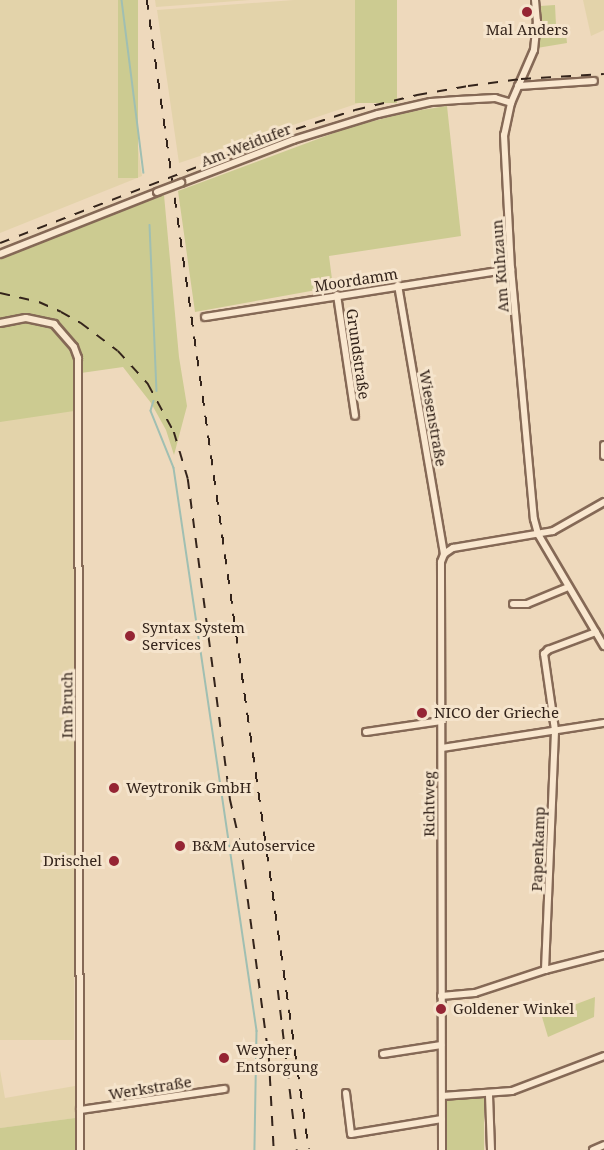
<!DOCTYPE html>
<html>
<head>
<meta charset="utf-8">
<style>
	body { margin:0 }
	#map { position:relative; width:604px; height:1150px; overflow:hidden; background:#eed9bc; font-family:"Noto Serif",serif }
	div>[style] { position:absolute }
	.farmland>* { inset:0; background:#e3d3aa; transform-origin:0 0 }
	.green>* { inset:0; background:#cccb91; transform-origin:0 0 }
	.stream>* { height:1.5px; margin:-0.75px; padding:0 0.75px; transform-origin:0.75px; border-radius:0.75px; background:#a0bfb2 }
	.roads { filter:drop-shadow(2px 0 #856956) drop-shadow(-2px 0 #856956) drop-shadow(0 2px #856956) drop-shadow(0 -2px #856956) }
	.street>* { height:6px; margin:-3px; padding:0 3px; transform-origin:3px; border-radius:3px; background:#f9e7cf }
	.rail>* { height:1.5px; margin-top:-0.75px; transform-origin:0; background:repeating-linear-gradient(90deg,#34241b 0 10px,transparent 0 20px) }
	.bridges { filter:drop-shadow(2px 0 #856956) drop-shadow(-2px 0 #856956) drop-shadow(0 2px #856956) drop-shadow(0 -2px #856956) }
	.street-bridge>* { height:6px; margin:-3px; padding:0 3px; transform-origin:3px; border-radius:3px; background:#f9e7cf }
	.dots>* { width:16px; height:16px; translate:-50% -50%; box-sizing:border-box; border:3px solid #f5e4cc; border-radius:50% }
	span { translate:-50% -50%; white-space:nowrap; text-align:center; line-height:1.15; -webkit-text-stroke:6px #f5e4cc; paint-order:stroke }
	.poi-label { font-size:15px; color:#34241b }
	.left { translate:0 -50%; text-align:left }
	.right { translate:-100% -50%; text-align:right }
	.street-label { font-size:15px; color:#34241b }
</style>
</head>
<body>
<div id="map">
	<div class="farmland">
		<i style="clip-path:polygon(0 0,118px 0,142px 176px,0 233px)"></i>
		<i style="clip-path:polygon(155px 0,250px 0,156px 7px)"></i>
		<i style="clip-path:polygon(294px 0,355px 0,359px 103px,179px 163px,157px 10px)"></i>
		<i style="clip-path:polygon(583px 0,604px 0,604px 30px,591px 36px)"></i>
		<i style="left:74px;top:411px;width:629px;height:75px;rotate:90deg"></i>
		<i style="clip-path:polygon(0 1070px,5px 1098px,75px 1086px,75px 1118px,0 1128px)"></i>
	</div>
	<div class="green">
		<i style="left:118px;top:0;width:20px;height:178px"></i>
		<i style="left:355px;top:0;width:42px;height:103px"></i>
		<i style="clip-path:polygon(555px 5px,556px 25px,565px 25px,567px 43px,537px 48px,540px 6px)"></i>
		<i style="clip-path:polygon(447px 106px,461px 236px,329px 256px,333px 287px,195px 312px,178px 191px,350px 127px,409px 112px)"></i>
		<i style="clip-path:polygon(164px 195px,179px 357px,187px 406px,174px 455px,166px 430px,151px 403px,123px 367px,74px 374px,74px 411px,0 422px,0 250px,112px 204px,117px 213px)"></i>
		<i style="clip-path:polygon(595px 997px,594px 1017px,548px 1037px,542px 1017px)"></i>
		<i style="left:445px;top:1098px;width:39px;height:52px"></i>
		<i style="clip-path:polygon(75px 1118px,76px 1150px,0 1150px,0 1128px)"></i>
	</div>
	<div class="stream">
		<i style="left:122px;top:0;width:174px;rotate:82.8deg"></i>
		<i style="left:150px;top:225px;width:166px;rotate:87.6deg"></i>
		<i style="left:154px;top:401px;width:10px;rotate:107deg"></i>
		<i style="left:151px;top:411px;width:61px;rotate:68deg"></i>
		<i style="left:174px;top:468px;width:569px;rotate:81.61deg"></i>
		<i style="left:257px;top:1031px;width:119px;rotate:91deg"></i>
	</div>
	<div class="roads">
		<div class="street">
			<i style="left:535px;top:0;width:21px;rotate:85deg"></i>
			<i style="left:537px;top:21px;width:29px;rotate:96deg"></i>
			<i style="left:534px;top:50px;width:58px;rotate:113.5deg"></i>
			<i style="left:511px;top:103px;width:33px;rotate:102deg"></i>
			<i style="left:504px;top:135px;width:133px;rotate:87deg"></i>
			<i style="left:511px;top:268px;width:252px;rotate:84.8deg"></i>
			<i style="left:534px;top:519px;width:16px;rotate:75deg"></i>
			<i style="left:538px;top:534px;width:130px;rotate:59.5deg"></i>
			<i style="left:518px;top:86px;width:76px;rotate:-3.8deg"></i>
			<i style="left:181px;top:183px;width:120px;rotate:-21deg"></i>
			<i style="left:293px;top:140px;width:89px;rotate:-17deg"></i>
			<i style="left:378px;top:114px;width:54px;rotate:-12.8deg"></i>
			<i style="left:431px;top:102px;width:27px;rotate:-4deg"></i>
			<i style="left:458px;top:100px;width:37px;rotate:-3deg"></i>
			<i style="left:495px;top:98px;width:17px;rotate:17deg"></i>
			<i style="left:0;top:254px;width:169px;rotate:-21.5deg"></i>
			<i style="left:398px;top:285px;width:273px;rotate:80.3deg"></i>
			<i style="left:337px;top:295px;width:122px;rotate:81.5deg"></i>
			<i style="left:205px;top:317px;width:310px;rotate:-8.9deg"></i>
			<i style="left:0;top:323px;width:26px;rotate:-11deg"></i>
			<i style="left:26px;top:318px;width:29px;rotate:12deg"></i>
			<i style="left:54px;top:324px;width:30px;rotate:49deg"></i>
			<i style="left:74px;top:347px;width:12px;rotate:70deg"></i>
			<i style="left:78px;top:358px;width:792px;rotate:89.86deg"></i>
			<i style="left:604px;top:445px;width:11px;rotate:90deg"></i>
			<i style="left:513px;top:604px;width:14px"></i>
			<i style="left:527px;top:604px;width:44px;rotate:-22.5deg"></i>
			<i style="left:366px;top:732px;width:76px;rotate:-8.3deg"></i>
			<i style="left:442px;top:748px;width:164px;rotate:-8.8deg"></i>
			<i style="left:545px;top:970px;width:240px;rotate:-87.6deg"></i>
			<i style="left:555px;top:730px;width:77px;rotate:-98.2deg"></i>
			<i style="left:544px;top:654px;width:6px;rotate:-45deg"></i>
			<i style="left:548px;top:650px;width:51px;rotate:-20.6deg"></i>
			<i style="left:441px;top:996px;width:34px;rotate:-5deg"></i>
			<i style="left:475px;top:993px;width:74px;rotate:-18.2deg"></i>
			<i style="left:545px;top:970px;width:61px;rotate:-14.3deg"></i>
			<i style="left:383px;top:1054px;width:59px;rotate:-8.8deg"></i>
			<i style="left:346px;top:1093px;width:41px;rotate:83deg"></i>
			<i style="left:351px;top:1134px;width:92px;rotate:-9.4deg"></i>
			<i style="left:489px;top:1095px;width:55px;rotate:87.9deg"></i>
			<i style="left:442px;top:1096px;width:70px;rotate:-4.1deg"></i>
			<i style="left:512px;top:1091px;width:98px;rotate:-20.8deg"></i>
			<i style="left:80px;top:1110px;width:146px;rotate:-8.3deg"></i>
			<i style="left:442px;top:1150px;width:588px;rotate:-90.1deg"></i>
			<i style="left:441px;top:562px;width:9px;rotate:-69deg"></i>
			<i style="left:444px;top:554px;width:11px;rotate:-34deg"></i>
			<i style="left:453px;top:548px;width:101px;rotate:-9.6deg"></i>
			<i style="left:553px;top:531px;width:59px;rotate:-29.6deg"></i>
			<i style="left:593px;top:1150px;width:12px;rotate:-24deg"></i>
		</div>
	</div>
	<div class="rail">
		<i style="left:147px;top:0;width:1161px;rotate:81.98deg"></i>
		<i style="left:0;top:243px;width:317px;rotate:-21.1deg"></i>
		<i style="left:296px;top:129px;width:62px;rotate:-17.9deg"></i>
		<i style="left:355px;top:110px;width:64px;rotate:-13.6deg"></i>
		<i style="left:417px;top:95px;width:52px;rotate:-10deg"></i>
		<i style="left:468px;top:86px;width:53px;rotate:-7.5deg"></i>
		<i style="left:521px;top:79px;width:83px;rotate:-3.4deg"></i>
		<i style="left:0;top:293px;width:40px;rotate:13deg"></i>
		<i style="left:39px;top:302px;width:24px;rotate:24deg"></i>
		<i style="left:61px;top:312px;width:23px;rotate:29deg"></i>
		<i style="left:81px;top:323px;width:46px;rotate:37.1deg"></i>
		<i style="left:118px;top:351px;width:45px;rotate:47.7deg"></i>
		<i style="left:148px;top:384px;width:55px;rotate:61.6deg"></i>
		<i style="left:174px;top:432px;width:49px;rotate:73.4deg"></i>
		<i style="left:188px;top:479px;width:323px;rotate:82.5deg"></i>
		<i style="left:230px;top:799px;width:49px;rotate:77.1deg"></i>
		<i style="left:240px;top:840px;width:218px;rotate:82.4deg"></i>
		<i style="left:269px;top:1056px;width:94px;rotate:87deg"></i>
		<i style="left:278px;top:990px;width:161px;rotate:83.2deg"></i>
	</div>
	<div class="bridges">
		<div class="street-bridge">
			<i style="left:157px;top:192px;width:26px;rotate:-21deg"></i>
		</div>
	</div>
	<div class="dots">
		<i style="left:527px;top:12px;background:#952534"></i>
		<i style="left:130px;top:636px;background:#952534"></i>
		<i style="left:422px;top:713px;background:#952534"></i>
		<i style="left:114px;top:788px;background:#952534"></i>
		<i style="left:180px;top:846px;background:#952534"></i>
		<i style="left:114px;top:861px;background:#952534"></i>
		<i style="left:441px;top:1009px;background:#952534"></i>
		<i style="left:224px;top:1058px;background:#952534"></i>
	</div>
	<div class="poi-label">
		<span style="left:527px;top:30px">Mal Anders</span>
		<span class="left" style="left:142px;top:636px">Syntax System<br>Services</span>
		<span class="left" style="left:434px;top:713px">NICO der Grieche</span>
		<span class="left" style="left:126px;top:788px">Weytronik GmbH</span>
		<span class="left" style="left:192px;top:846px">B&amp;M Autoservice</span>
		<span class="right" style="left:102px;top:861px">Drischel</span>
		<span class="left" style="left:453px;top:1009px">Goldener Winkel</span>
		<span class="left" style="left:236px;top:1058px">Weyher<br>Entsorgung</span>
	</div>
	<div class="street-label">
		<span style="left:246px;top:145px;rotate:-21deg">Am Weidufer</span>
		<span style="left:500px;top:266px;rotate:-94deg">Am Kuhzaun</span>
		<span style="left:356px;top:280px;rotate:-9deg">Moordamm</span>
		<span style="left:358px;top:354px;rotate:82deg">Grundstraße</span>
		<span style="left:433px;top:418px;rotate:80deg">Wiesenstraße</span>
		<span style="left:67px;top:705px;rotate:-90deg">Im Bruch</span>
		<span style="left:429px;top:804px;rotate:-90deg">Richtweg</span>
		<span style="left:538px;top:849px;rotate:-88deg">Papenkamp</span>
		<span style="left:150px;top:1088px;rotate:-9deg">Werkstraße</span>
	</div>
</div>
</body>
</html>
